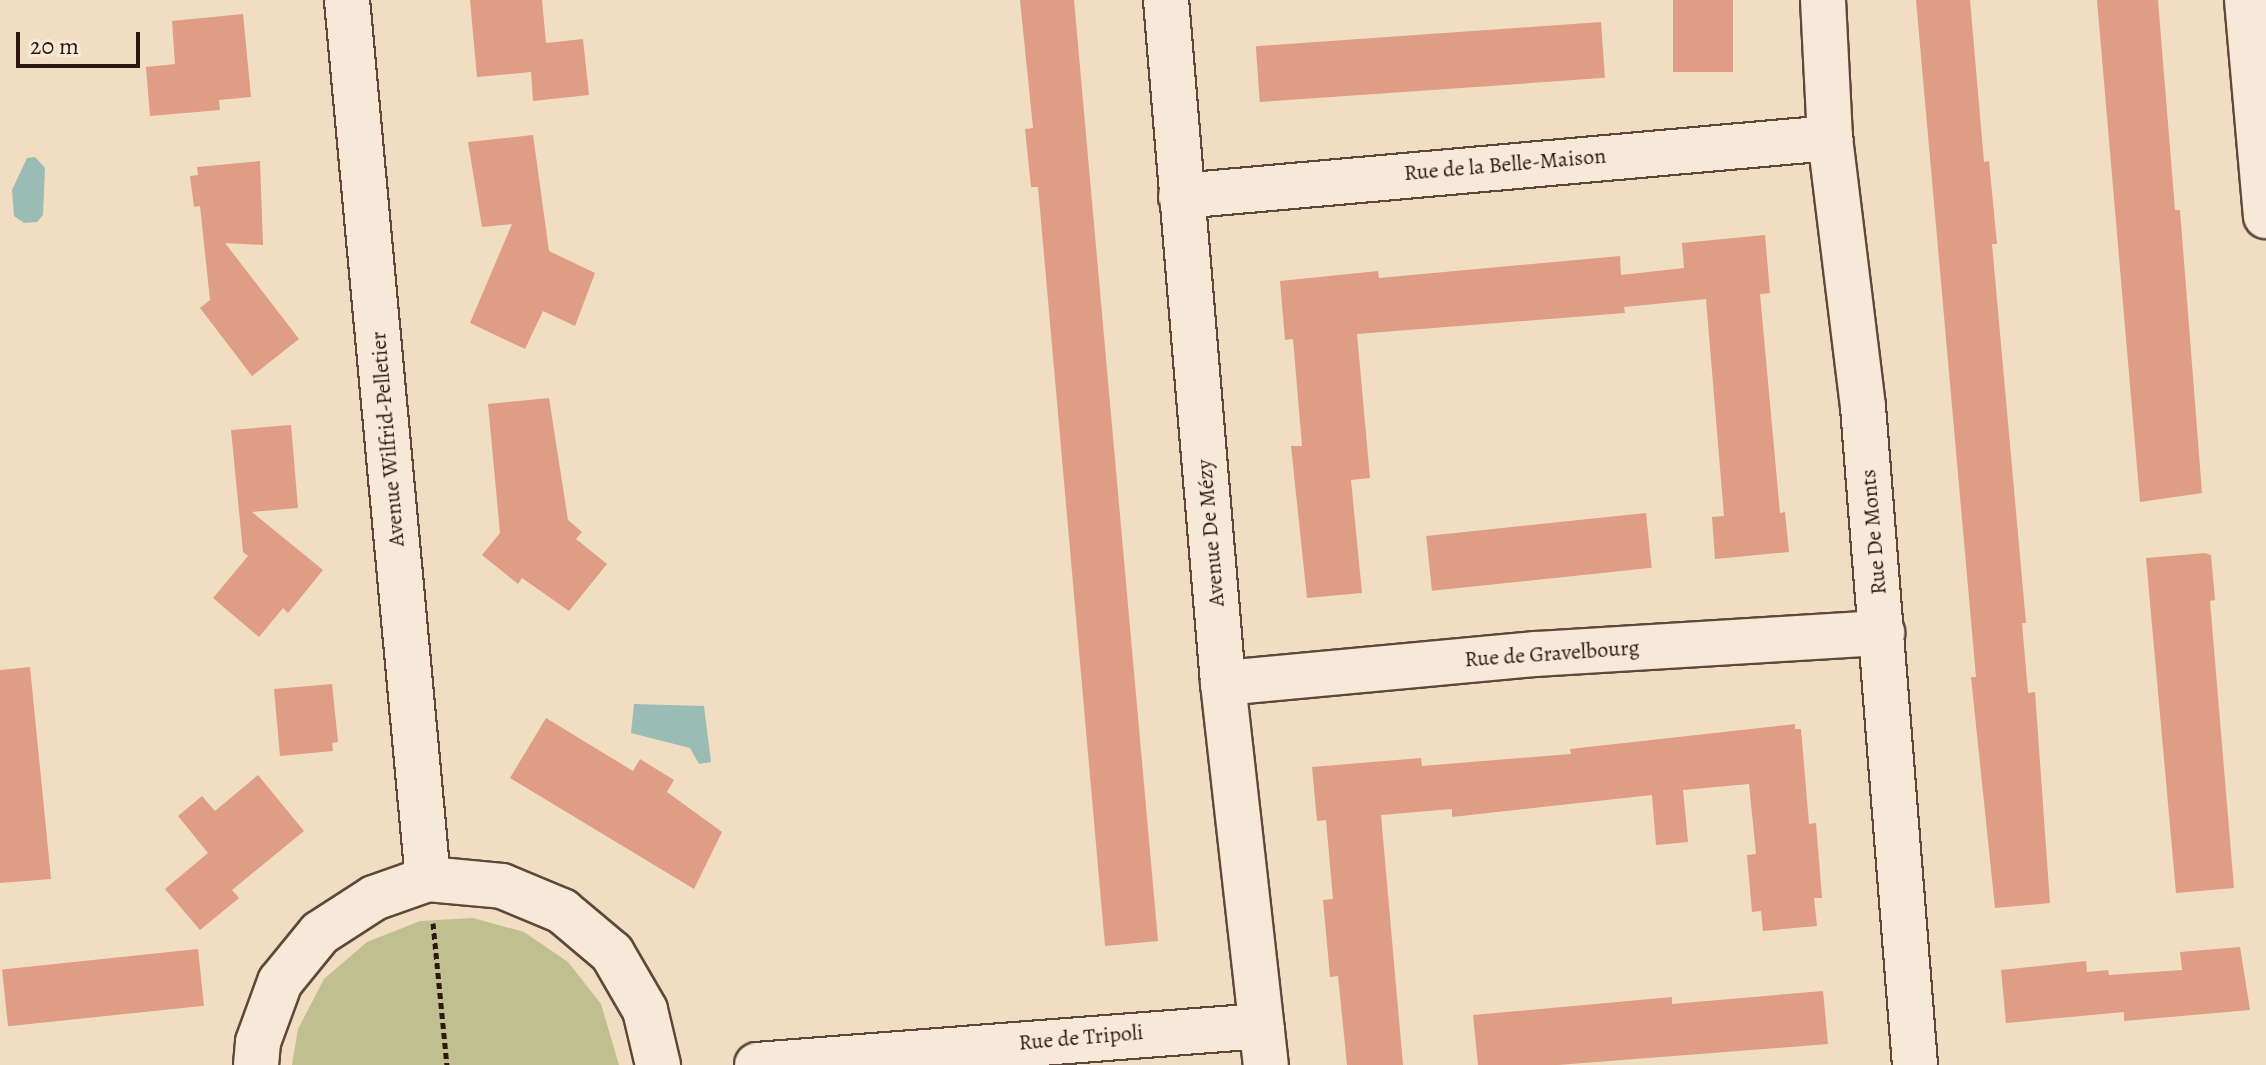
<!DOCTYPE html>
<html>
<head>
<meta charset="utf-8">
<style>
	body { margin:0 }
	#map { position:relative; width:2266px; height:1065px; overflow:hidden; background:#f1ddc2; font-family:Alegreya,serif }
	div>[style] { position:absolute }
	.green>* { inset:0; background:#bfbf8f }
	.water>* { inset:0; background:#9bbbb5 }
	.building>* { inset:0; background:#de9d84; transform-origin:0 0 }
	.path>* { height:5px; margin-top:-2.5px; transform-origin:0; background:repeating-linear-gradient(90deg,#2e170c 0 6px,transparent 0 10px) }
	.roads { filter:drop-shadow(2px 0 #5f483a) drop-shadow(-2px 0 #5f483a) drop-shadow(0 2px #5f483a) drop-shadow(0 -2px #5f483a) }
	.minor>* { height:44px; margin:-22px; padding:0 22px; transform-origin:22px; border-radius:22px; background:#f6e9d7 }
	span { translate:-50% -50%; white-space:nowrap; text-align:center; line-height:1.15; -webkit-text-stroke:7px #f6e9d7; paint-order:stroke }
	.street-label { font-size:22px; color:#2e170c }
	.scale { position:absolute; left:16px; top:32px; width:124px; height:36px; box-sizing:border-box; border:4px solid #2e170c; border-top:0; padding-left:10px; font-size:24px; line-height:28px; white-space:nowrap; color:#2e170c; -webkit-text-stroke:6px #f6e9d7; paint-order:stroke }
</style>
</head>
<body>
<div id="map">
	<div class="green">
		<i style="clip-path:polygon(473px 918px,524px 932px,568px 962px,601px 1004px,619px 1065px,292px 1065px,298px 1029px,324px 979px,367px 942px,420px 921px)"></i>
	</div>
	<div class="water">
		<i style="clip-path:polygon(35px 157px,45px 168px,43px 215px,37px 222px,24px 223px,14px 216px,12px 190px,27px 158px)"></i>
		<i style="clip-path:polygon(634px 704px,704px 706px,711px 762px,699px 764px,690px 748px,631px 733px)"></i>
	</div>
	<div class="building">
		<i style="clip-path:polygon(470px 0,542px 0,546px 43px,583px 39px,589px 95px,533px 101px,531px 72px,477px 77px)"></i>
		<i style="clip-path:polygon(1020px 0,1074px 0,1158px 941px,1105px 946px,1038px 187px,1031px 187px,1025px 129px,1033px 128px)"></i>
		<i style="left:1673px;top:0;width:60px;height:72px"></i>
		<i style="clip-path:polygon(1916px 0,1970px 0,1984px 162px,1989px 161px,1997px 244px,1992px 244px,2026px 623px,2022px 623px,2028px 693px,2035px 692px,2050px 903px,1995px 908px,1971px 677px,1976px 677px)"></i>
		<i style="clip-path:polygon(2097px 0,2158px 0,2175px 210px,2180px 210px,2202px 493px,2140px 502px)"></i>
		<i style="clip-path:polygon(243px 14px,251px 97px,219px 100px,220px 110px,150px 116px,146px 67px,175px 64px,172px 21px)"></i>
		<i style="left:1601px;top:22px;width:56px;height:346px;rotate:86deg"></i>
		<i style="clip-path:polygon(533px 135px,549px 251px,595px 273px,575px 326px,543px 311px,525px 349px,470px 323px,512px 224px,482px 227px,468px 142px)"></i>
		<i style="clip-path:polygon(260px 161px,263px 245px,225px 243px,299px 339px,252px 376px,200px 308px,210px 300px,200px 206px,194px 207px,190px 176px,198px 175px,197px 167px)"></i>
		<i style="clip-path:polygon(1765px 235px,1770px 293px,1760px 294px,1780px 513px,1785px 512px,1789px 552px,1715px 559px,1712px 517px,1724px 516px,1706px 299px,1624px 307px,1625px 313px,1357px 334px,1370px 478px,1351px 480px,1362px 593px,1307px 598px,1291px 446px,1302px 446px,1293px 339px,1285px 340px,1280px 281px,1378px 271px,1379px 278px,1620px 256px,1621px 275px,1684px 268px,1682px 243px)"></i>
		<i style="clip-path:polygon(549px 398px,568px 520px,582px 532px,576px 539px,607px 564px,569px 611px,522px 578px,518px 584px,482px 555px,500px 533px,488px 404px)"></i>
		<i style="clip-path:polygon(291px 425px,298px 508px,252px 512px,323px 570px,288px 613px,283px 608px,259px 637px,213px 598px,248px 556px,243px 552px,231px 430px)"></i>
		<i style="left:1646px;top:513px;width:55px;height:221px;rotate:84deg"></i>
		<i style="clip-path:polygon(2205px 553px,2211px 555px,2215px 600px,2210px 601px,2234px 888px,2176px 893px,2146px 558px)"></i>
		<i style="clip-path:polygon(30px 667px,51px 879px,0 883px,0 670px)"></i>
		<i style="clip-path:polygon(332px 684px,338px 742px,332px 743px,333px 751px,280px 756px,274px 689px)"></i>
		<i style="clip-path:polygon(546px 718px,633px 771px,640px 759px,674px 780px,667px 792px,722px 832px,694px 889px,510px 778px)"></i>
		<i style="clip-path:polygon(1795px 724px,1795px 729px,1801px 729px,1809px 824px,1816px 823px,1822px 898px,1814px 898px,1817px 926px,1763px 931px,1761px 911px,1752px 912px,1747px 855px,1756px 854px,1749px 784px,1683px 790px,1688px 842px,1656px 845px,1652px 795px,1452px 817px,1452px 809px,1381px 815px,1403px 1065px,1347px 1065px,1338px 976px,1330px 977px,1323px 900px,1333px 899px,1326px 820px,1317px 821px,1312px 767px,1421px 758px,1422px 766px,1571px 754px,1570px 749px)"></i>
		<i style="clip-path:polygon(258px 775px,304px 831px,232px 890px,239px 898px,200px 930px,165px 889px,208px 853px,178px 816px,202px 796px,215px 811px)"></i>
		<i style="clip-path:polygon(2240px 947px,2250px 1010px,2124px 1021px,2124px 1012px,2006px 1023px,2001px 970px,2086px 961px,2087px 972px,2108px 970px,2109px 975px,2182px 970px,2180px 952px)"></i>
		<i style="left:198px;top:949px;width:57px;height:197px;rotate:84deg"></i>
		<i style="clip-path:polygon(1823px 991px,1828px 1044px,1558px 1065px,1478px 1065px,1473px 1015px,1672px 997px,1672px 1004px)"></i>
	</div>
	<div class="path">
		<i style="left:433px;top:923px;width:143px;rotate:84.4deg"></i>
	</div>
	<div class="roads">
		<div class="minor">
			<i style="left:347px;top:0;width:883px;rotate:84.74deg"></i>
			<i style="left:1166px;top:0;width:685px;rotate:85.23deg"></i>
			<i style="left:1223px;top:683px;width:384px;rotate:83.6deg"></i>
			<i style="left:1823px;top:0;width:138px;rotate:87.1deg"></i>
			<i style="left:1830px;top:138px;width:271px;rotate:83deg"></i>
			<i style="left:1863px;top:407px;width:660px;rotate:85.48deg"></i>
			<i style="left:2247px;top:0;width:217px;rotate:85deg"></i>
			<i style="left:1181px;top:196px;width:652px;rotate:-5.11deg"></i>
			<i style="left:1223px;top:683px;width:314px;rotate:-5.3deg"></i>
			<i style="left:1536px;top:654px;width:347px;rotate:-3.5deg"></i>
			<i style="left:256px;top:1065px;width:23px;rotate:-85deg"></i>
			<i style="left:258px;top:1042px;width:64px;rotate:-69.9deg"></i>
			<i style="left:280px;top:982px;width:63px;rotate:-50.8deg"></i>
			<i style="left:320px;top:933px;width:64px;rotate:-32.9deg"></i>
			<i style="left:374px;top:898px;width:57px;rotate:-19.4deg"></i>
			<i style="left:428px;top:879px;width:74px;rotate:5.4deg"></i>
			<i style="left:502px;top:886px;width:65px;rotate:22.6deg"></i>
			<i style="left:562px;top:911px;width:65px;rotate:40deg"></i>
			<i style="left:612px;top:953px;width:66px;rotate:59.9deg"></i>
			<i style="left:645px;top:1010px;width:57px;rotate:76.7deg"></i>
			<i style="left:757px;top:1065px;width:506px;rotate:-4.42deg"></i>
		</div>
	</div>
	<div class="street-label">
		<span style="left:1505px;top:165px;rotate:-5deg">Rue de la Belle-Maison</span>
		<span style="left:388px;top:439px;rotate:-95deg">Avenue Wilfrid-Pelletier</span>
		<span style="left:1874px;top:532px;rotate:-95deg">Rue De Monts</span>
		<span style="left:1211px;top:533px;rotate:-95deg">Avenue De Mézy</span>
		<span style="left:1552px;top:654px;rotate:-4deg">Rue de Gravelbourg</span>
		<span style="left:1081px;top:1038px;rotate:-5deg">Rue de Tripoli</span>
	</div>
	<div class="scale">20 m</div>
</div>
</body>
</html>
